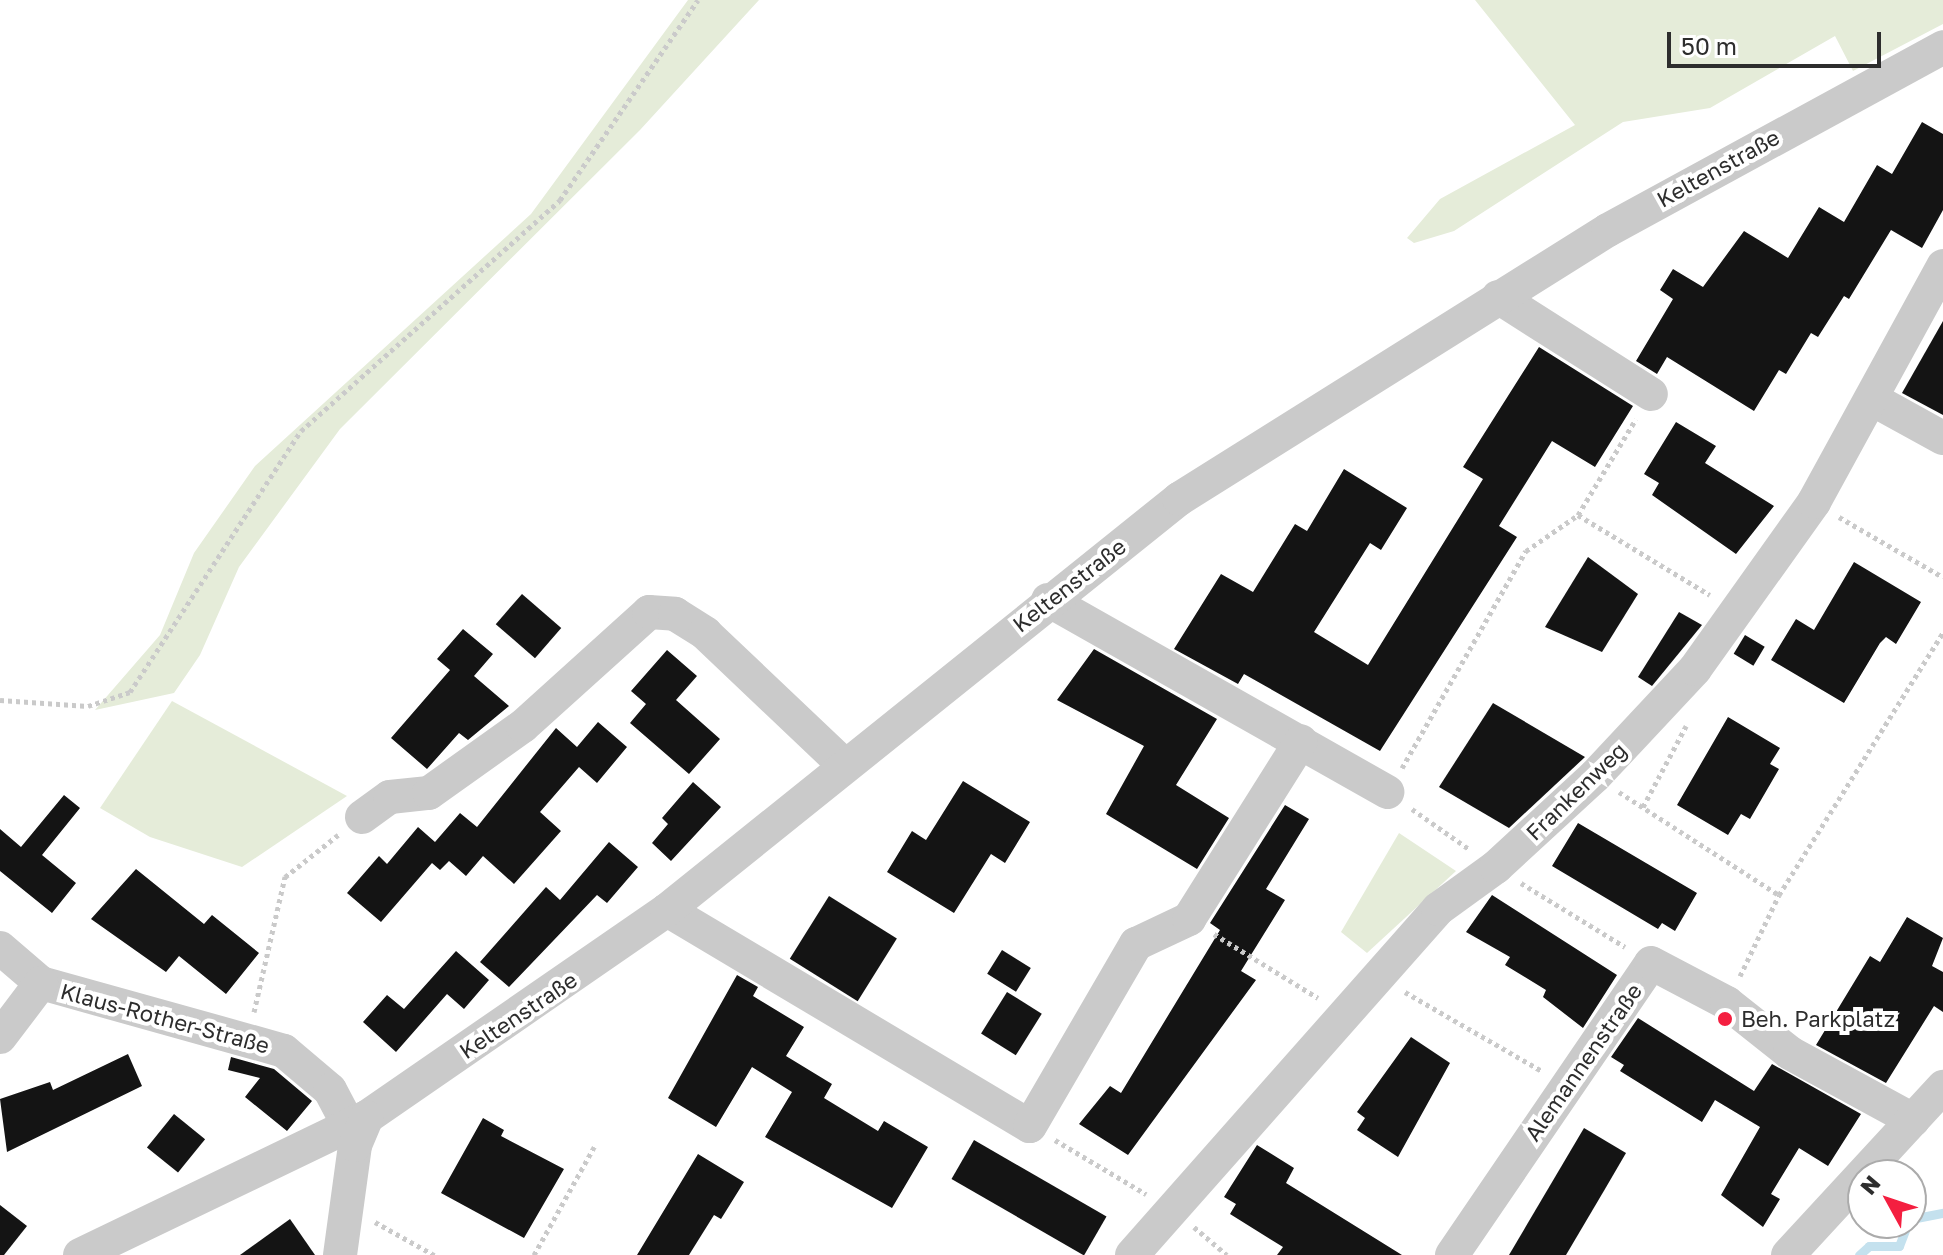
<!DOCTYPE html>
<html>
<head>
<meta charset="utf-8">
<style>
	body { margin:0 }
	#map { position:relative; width:1943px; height:1255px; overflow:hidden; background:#fff; font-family:"Golos Text",sans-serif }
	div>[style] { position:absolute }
	.green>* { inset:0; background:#e5ecd9 }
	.stream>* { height:9px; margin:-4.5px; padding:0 4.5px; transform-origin:4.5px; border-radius:4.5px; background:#c4e1ee }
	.building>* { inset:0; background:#141414; transform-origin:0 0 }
	.path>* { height:5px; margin-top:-2.5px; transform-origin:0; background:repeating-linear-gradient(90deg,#cacaca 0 4px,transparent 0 8px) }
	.minor>* { height:34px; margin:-17px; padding:0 17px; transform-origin:17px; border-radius:17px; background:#cacaca }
	.dots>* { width:22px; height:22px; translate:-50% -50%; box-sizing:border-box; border:4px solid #fff; border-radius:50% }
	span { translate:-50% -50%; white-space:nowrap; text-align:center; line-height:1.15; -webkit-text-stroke:8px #fff; paint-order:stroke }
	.street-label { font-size:22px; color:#2d2d2d }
	.poi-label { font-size:22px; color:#2d2d2d }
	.left { translate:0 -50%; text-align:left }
	.north { position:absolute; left:1847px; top:1159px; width:80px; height:80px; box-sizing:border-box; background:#fff; border:2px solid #ababab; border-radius:50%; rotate:310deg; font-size:22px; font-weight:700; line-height:32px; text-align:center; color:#2d2d2d }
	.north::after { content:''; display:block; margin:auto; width:28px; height:36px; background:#f41f40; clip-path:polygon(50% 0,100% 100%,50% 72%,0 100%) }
	.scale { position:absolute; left:1667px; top:32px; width:214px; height:36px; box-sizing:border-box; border:4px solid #2d2d2d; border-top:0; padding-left:10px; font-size:24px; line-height:28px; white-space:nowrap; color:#2d2d2d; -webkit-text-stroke:6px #fff; paint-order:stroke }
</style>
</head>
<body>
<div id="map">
	<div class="green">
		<i style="clip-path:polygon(688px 0,759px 0,640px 130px,340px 429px,239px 567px,200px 655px,174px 693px,95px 710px,160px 635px,194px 553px,255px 466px,531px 214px)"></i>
		<i style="clip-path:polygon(1475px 0,1943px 0,1943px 24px,1853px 71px,1835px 36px,1710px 108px,1623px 122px,1454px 231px,1414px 243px,1407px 238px,1440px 199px,1575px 125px)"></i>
		<i style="clip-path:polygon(172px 701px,347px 796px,242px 867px,150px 837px,100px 808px)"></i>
		<i style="clip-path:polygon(1399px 833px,1456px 871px,1367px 953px,1341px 932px)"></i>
	</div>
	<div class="stream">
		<i style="left:1911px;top:1219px;width:33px;rotate:-11deg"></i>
		<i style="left:1859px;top:1255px;width:13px;rotate:-42deg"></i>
		<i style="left:1869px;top:1246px;width:30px"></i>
		<i style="left:1899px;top:1246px;width:25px;rotate:-69deg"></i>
	</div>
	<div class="building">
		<i style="clip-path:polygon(1922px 122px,1943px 134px,1943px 210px,1922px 248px,1891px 230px,1849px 299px,1844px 296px,1818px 337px,1811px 333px,1786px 374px,1779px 370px,1754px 411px,1667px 357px,1657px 374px,1636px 361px,1673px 299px,1660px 290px,1673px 269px,1703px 287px,1744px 231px,1788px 258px,1819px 207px,1844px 222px,1877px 165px,1892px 174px)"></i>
		<i style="clip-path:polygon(1943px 321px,1943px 415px,1902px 393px)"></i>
		<i style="clip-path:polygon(1539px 347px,1633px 406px,1595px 467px,1552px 441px,1499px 526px,1517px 537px,1380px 751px,1244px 674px,1238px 684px,1174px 649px,1221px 574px,1253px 592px,1295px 524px,1307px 531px,1344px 469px,1407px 508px,1381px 550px,1370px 543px,1314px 632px,1368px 665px,1483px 479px,1463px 467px)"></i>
		<i style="clip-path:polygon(1676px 422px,1716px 446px,1705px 463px,1774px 506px,1736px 554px,1652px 495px,1659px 483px,1644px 474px)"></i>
		<i style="clip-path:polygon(1588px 557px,1638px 594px,1602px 652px,1545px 627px)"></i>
		<i style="clip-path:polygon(1854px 562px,1921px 602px,1896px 644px,1886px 637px,1880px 643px,1844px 703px,1771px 660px,1796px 619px,1814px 630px)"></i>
		<i style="left:522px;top:594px;width:52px;height:40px;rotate:41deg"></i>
		<i style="clip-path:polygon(1679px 612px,1702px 625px,1652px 686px,1638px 677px)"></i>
		<i style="clip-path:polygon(463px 629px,493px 654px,474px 676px,509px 706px,468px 740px,459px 733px,427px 769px,391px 738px,450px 670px,437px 659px)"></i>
		<i style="left:1745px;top:635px;width:23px;height:22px;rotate:31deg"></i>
		<i style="clip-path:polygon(1094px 649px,1217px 719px,1176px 785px,1229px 818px,1197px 869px,1106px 814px,1144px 746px,1057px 700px)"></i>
		<i style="clip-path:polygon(667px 650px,697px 676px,676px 700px,720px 739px,689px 774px,630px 723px,646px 704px,631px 691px)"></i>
		<i style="clip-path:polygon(1493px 703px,1585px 757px,1509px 828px,1439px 787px)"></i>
		<i style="clip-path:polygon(1728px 717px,1780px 748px,1770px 764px,1779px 769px,1750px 819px,1741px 814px,1728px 835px,1677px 805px)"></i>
		<i style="clip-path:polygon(598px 722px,627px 747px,597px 783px,579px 767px,540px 812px,561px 831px,514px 884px,483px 856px,466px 876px,449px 861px,440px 870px,432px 863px,381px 922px,347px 893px,379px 856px,387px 864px,418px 827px,435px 842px,460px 813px,477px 827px,556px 728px,577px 747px)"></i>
		<i style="clip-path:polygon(963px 781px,1030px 822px,1005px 863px,991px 854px,954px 913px,887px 872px,912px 831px,926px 840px)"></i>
		<i style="clip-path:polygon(693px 782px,721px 807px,671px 861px,652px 843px,668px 824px,662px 818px)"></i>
		<i style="clip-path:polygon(64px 795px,80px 808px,42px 855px,76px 883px,52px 913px,0 871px,0 829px,21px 847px)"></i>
		<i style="clip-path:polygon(1285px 805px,1309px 819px,1266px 889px,1285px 900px,1241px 971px,1256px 980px,1128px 1155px,1079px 1124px,1110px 1086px,1121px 1093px,1220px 930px,1210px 923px)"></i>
		<i style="clip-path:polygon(1578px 823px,1697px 893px,1675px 931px,1662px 923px,1658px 929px,1552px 866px)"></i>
		<i style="clip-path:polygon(609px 842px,638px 867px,607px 903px,597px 895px,509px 987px,480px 962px,546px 887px,560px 900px)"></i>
		<i style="clip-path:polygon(136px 869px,204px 924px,212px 915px,259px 953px,226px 994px,179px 956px,166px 972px,91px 919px)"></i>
		<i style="clip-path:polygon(1492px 895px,1617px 975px,1583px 1028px,1543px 997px,1546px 990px,1505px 965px,1510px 957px,1466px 932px)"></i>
		<i style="left:829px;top:896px;width:80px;height:74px;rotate:32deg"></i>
		<i style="clip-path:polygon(1907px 917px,1943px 938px,1932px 966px,1943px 972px,1943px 1012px,1934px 1006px,1886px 1083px,1816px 1045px,1870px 956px,1880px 962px)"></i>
		<i style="left:1002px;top:950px;width:34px;height:28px;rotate:32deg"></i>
		<i style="clip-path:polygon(456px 951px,489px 980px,464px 1009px,447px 994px,396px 1052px,363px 1022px,387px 995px,404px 1009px)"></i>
		<i style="clip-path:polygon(737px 975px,758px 987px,753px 996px,804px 1027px,786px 1056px,832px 1084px,824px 1098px,878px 1131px,884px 1121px,928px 1147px,892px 1208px,765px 1137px,792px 1092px,752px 1067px,716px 1127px,668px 1098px)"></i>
		<i style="left:1007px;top:992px;width:41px;height:49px;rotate:32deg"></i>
		<i style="clip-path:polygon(1638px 1018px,1754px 1091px,1772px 1064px,1861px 1114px,1828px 1166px,1799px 1148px,1771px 1194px,1780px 1199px,1763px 1227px,1721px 1195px,1760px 1127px,1715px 1100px,1702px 1122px,1620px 1071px,1624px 1065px,1611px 1057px)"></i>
		<i style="clip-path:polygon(1411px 1037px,1450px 1063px,1398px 1157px,1357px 1130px,1365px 1118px,1357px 1112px)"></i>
		<i style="clip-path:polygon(128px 1054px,142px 1086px,7px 1152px,0 1099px,50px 1082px,53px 1090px)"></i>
		<i style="clip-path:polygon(231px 1057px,274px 1069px,312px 1101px,287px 1131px,245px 1097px,260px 1078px,228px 1070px)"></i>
		<i style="left:174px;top:1114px;width:40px;height:43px;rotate:39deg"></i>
		<i style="clip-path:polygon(483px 1118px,504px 1130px,501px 1136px,564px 1169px,524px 1238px,441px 1193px)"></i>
		<i style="clip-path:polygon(1584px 1128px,1626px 1153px,1605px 1189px,1566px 1255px,1509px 1255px)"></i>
		<i style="left:974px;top:1140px;width:153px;height:45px;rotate:30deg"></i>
		<i style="clip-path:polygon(1257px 1145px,1294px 1168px,1286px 1183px,1402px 1255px,1277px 1255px,1283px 1247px,1230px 1214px,1236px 1204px,1224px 1197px)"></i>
		<i style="clip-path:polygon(698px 1154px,744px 1182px,721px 1219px,714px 1215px,689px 1255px,637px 1255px)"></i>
		<i style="clip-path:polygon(0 1205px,27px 1226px,4px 1255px,0 1255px)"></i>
		<i style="clip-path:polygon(290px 1219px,315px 1255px,240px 1255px)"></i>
	</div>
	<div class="path">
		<i style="left:1578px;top:515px;width:154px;rotate:31.2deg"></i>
		<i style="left:1839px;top:517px;width:120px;rotate:30deg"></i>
		<i style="left:0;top:700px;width:88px;rotate:3.9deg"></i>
		<i style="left:88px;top:706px;width:44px;rotate:-18.4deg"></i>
		<i style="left:130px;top:692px;width:312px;rotate:-56.8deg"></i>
		<i style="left:301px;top:431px;width:347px;rotate:-41.7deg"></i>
		<i style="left:560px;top:200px;width:243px;rotate:-55.4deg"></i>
		<i style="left:1402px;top:768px;width:250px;rotate:-60.3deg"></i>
		<i style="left:1526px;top:551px;width:63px;rotate:-34.7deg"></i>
		<i style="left:1578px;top:515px;width:112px;rotate:-58.9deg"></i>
		<i style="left:1619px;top:792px;width:190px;rotate:32.8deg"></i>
		<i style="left:1643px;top:807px;width:92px;rotate:-62deg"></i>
		<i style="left:1412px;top:809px;width:70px;rotate:35.1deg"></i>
		<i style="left:1521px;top:883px;width:122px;rotate:31.6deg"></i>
		<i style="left:1214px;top:934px;width:122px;rotate:31.6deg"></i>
		<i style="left:1740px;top:976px;width:90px;rotate:-64.3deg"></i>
		<i style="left:1779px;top:895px;width:309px;rotate:-58deg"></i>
		<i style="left:1405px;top:992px;width:158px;rotate:30deg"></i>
		<i style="left:254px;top:1012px;width:139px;rotate:-77.1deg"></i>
		<i style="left:285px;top:877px;width:68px;rotate:-38.4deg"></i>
		<i style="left:1055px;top:1140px;width:106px;rotate:30.7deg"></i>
		<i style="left:375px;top:1222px;width:68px;rotate:29.2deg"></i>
		<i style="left:1194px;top:1227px;width:43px;rotate:40.3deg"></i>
		<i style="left:534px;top:1255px;width:124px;rotate:-60.9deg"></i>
	</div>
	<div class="minor">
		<i style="left:1498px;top:297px;width:181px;rotate:32.4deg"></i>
		<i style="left:1872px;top:399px;width:81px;rotate:28.8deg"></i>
		<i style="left:1048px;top:600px;width:390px;rotate:29.5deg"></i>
		<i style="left:362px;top:817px;width:34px;rotate:-36deg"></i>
		<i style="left:390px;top:797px;width:39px;rotate:-6deg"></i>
		<i style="left:429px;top:793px;width:115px;rotate:-35.5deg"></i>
		<i style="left:523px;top:726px;width:170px;rotate:-42.1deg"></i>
		<i style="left:649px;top:612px;width:26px;rotate:4deg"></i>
		<i style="left:675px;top:614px;width:36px;rotate:32deg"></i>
		<i style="left:705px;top:633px;width:193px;rotate:43.5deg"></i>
		<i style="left:667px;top:910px;width:422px;rotate:30.8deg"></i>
		<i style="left:1030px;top:1126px;width:211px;rotate:-59.8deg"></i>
		<i style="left:1136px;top:944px;width:59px;rotate:-25.3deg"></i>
		<i style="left:1189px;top:919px;width:210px;rotate:-57.8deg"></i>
		<i style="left:0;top:948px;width:54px;rotate:40.5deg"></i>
		<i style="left:41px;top:983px;width:252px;rotate:15.6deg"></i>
		<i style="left:284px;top:1051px;width:60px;rotate:40.3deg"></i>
		<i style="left:330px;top:1090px;width:41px;rotate:62.2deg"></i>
		<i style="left:0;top:1037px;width:68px;rotate:-52.8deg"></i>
		<i style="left:80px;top:1255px;width:318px;rotate:-25.7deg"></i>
		<i style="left:367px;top:1117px;width:364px;rotate:-34.6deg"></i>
		<i style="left:667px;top:910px;width:657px;rotate:-38.76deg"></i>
		<i style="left:1179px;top:499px;width:506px;rotate:-32.09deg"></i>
		<i style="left:1608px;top:230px;width:382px;rotate:-28.6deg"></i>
		<i style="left:340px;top:1255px;width:111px;rotate:-82.2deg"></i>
		<i style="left:355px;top:1145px;width:30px;rotate:-67deg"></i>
		<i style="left:1132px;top:1255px;width:462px;rotate:-48.5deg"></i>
		<i style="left:1438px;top:909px;width:72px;rotate:-35.9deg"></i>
		<i style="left:1496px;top:867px;width:134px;rotate:-42.6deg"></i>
		<i style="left:1595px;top:776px;width:146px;rotate:-46.9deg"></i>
		<i style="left:1695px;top:669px;width:205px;rotate:-54.5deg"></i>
		<i style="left:1814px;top:502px;width:269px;rotate:-61.3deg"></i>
		<i style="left:1452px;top:1255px;width:353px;rotate:-55.7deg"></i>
		<i style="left:1651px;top:963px;width:86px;rotate:27.8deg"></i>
		<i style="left:1727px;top:1003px;width:80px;rotate:38.4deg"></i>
		<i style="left:1790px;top:1053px;width:140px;rotate:28.6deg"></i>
		<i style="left:1788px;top:1255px;width:229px;rotate:-47.3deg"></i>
	</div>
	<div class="dots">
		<i style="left:1725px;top:1019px;background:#f41f40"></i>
	</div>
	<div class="street-label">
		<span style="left:1718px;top:168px;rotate:-29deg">Keltenstraße</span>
		<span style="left:1069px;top:585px;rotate:-38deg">Keltenstraße</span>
		<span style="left:1576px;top:791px;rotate:-44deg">Frankenweg</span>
		<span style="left:518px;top:1015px;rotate:-34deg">Keltenstraße</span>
		<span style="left:165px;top:1018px;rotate:15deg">Klaus-Rother-Straße</span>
		<span style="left:1583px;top:1062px;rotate:-55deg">Alemannenstraße</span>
	</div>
	<div class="poi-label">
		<span class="left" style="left:1741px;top:1019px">Beh. Parkplatz</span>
	</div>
	<div class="north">N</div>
	<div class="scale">50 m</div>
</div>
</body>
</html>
